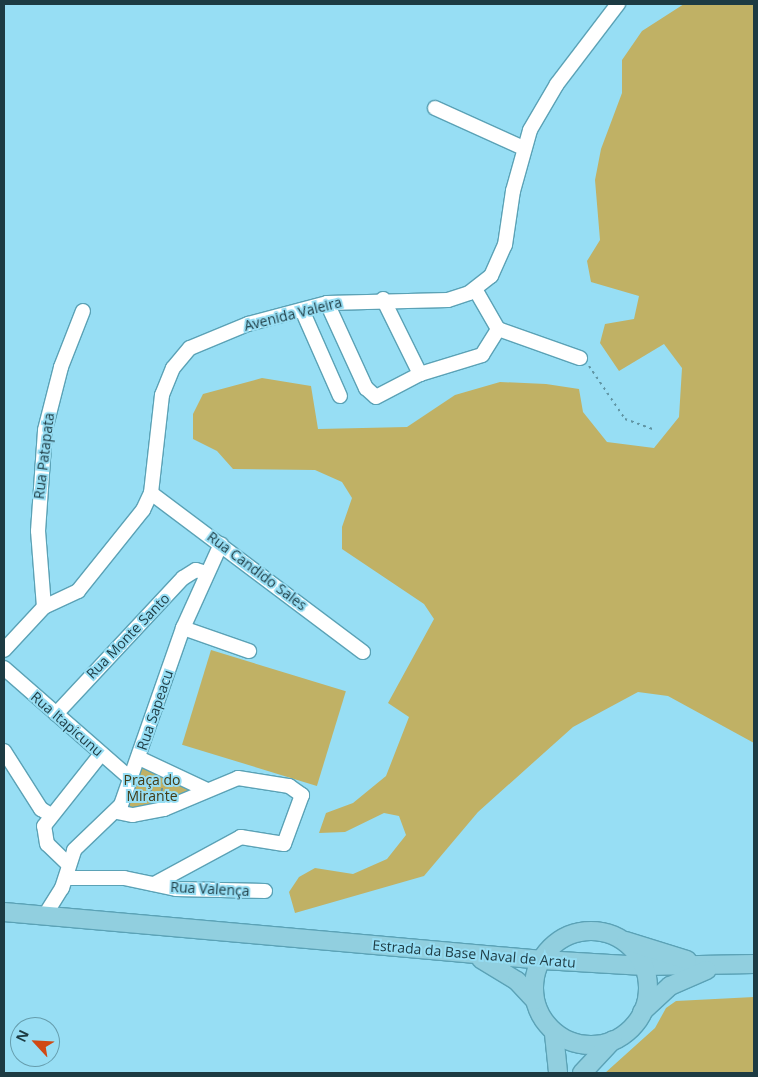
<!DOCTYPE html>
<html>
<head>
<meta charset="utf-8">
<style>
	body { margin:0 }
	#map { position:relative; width:758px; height:1077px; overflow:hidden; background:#97def4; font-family:"Open Sans",sans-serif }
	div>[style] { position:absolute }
	.green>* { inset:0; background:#c0b165; transform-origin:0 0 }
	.path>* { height:2px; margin-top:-1px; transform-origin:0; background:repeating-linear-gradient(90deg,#6095a4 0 2.5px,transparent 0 6.5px) }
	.roads { filter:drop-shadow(1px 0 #5ba2b6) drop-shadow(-1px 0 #5ba2b6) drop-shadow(0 1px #5ba2b6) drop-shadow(0 -1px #5ba2b6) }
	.minor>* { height:14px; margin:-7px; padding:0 7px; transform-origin:7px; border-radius:7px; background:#fff }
	.major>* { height:18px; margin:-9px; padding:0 9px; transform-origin:9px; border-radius:9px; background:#91cfdf }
	.major>.ring { margin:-9px; padding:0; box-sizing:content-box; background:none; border:18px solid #91cfdf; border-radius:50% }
	span { translate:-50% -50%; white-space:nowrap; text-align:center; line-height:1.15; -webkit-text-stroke:4px #97def4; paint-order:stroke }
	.street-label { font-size:14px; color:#1d3b43 }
	.park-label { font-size:14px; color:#423b15 }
	.frame { position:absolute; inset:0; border:5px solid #1d3b43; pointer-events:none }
	.north { position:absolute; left:10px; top:1017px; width:50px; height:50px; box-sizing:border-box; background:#97def4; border:1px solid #669dad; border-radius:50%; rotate:295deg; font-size:14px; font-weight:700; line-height:20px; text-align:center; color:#1d3b43 }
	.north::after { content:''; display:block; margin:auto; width:18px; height:22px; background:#d04914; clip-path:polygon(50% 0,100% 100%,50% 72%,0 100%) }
</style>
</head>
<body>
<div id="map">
	<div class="green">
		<i style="clip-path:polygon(684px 4px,754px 4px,754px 743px,668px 696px,638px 692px,573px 727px,478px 812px,424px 876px,295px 913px,289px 892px,299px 877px,315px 868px,353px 874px,387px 859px,406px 835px,399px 816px,384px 813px,345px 832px,319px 833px,326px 813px,353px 803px,386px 776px,409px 717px,388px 703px,434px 619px,424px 604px,342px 549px,342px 527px,352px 498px,342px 482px,315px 470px,233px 469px,217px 451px,193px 439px,193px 414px,203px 394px,262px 378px,311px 386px,318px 429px,407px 427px,455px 395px,500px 382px,546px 384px,579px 389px,583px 412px,607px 442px,654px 448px,679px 417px,682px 368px,664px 344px,619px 371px,600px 343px,605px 324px,634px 319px,639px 296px,591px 282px,587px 261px,600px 240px,595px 180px,601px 149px,622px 93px,622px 60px,642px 31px)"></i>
		<i style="left:211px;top:650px;width:141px;height:99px;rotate:17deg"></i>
		<i style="clip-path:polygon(140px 760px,201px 789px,164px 807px,124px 812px)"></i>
		<i style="clip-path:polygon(754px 997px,754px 1073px,605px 1073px,655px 1028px,666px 1008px,676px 1001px)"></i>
	</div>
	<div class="path">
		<i style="left:589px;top:366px;width:64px;rotate:55.8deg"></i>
		<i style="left:625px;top:419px;width:30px;rotate:20deg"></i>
		<i style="left:139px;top:790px;width:13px;rotate:45deg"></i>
		<i style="left:160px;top:797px;width:16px;rotate:-76deg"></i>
		<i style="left:149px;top:799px;width:22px;rotate:-77deg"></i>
	</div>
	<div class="roads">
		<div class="minor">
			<i style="left:435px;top:108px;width:97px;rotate:24.4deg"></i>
			<i style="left:475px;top:289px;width:46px;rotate:60.1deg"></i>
			<i style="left:383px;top:299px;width:84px;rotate:63.7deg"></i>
			<i style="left:327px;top:303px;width:94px;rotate:65.4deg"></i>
			<i style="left:366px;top:388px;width:13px;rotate:42deg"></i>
			<i style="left:376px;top:397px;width:50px;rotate:-27.6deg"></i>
			<i style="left:420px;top:374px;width:65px;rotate:-17deg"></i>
			<i style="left:482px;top:355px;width:31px;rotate:-58deg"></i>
			<i style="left:302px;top:310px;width:94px;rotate:66.2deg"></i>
			<i style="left:498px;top:329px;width:87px;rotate:19.5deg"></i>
			<i style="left:151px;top:493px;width:265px;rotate:36.9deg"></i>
			<i style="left:44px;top:607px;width:76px;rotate:-94.5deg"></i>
			<i style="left:38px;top:531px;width:101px;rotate:-86deg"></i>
			<i style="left:45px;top:430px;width:65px;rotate:-75.7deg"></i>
			<i style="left:61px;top:367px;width:60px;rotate:-68.6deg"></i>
			<i style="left:183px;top:628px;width:70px;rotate:19.2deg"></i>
			<i style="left:4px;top:650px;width:59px;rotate:-47.1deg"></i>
			<i style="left:44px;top:607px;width:38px;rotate:-25deg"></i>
			<i style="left:78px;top:591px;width:104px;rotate:-51.3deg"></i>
			<i style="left:143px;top:510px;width:19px;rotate:-65deg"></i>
			<i style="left:151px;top:493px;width:99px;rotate:-83.6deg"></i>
			<i style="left:162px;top:395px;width:29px;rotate:-68deg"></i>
			<i style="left:173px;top:368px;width:26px;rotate:-50deg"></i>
			<i style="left:190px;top:348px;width:63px;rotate:-22.5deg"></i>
			<i style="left:248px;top:324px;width:82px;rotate:-14.9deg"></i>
			<i style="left:327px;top:303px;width:121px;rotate:-1.4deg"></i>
			<i style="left:448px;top:300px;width:22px;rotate:-18deg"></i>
			<i style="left:469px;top:293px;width:28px;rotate:-38deg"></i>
			<i style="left:491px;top:276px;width:34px;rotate:-66deg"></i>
			<i style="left:505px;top:245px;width:55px;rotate:-81.6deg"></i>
			<i style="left:513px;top:191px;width:63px;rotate:-74.4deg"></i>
			<i style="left:530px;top:130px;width:53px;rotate:-59.6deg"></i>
			<i style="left:557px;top:84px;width:101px;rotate:-52.7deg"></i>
			<i style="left:4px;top:668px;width:169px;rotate:41.2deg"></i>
			<i style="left:56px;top:714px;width:186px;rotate:-47deg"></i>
			<i style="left:183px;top:578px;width:15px;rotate:-32deg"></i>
			<i style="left:196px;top:570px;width:10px;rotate:17deg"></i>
			<i style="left:4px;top:751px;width:69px;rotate:57.5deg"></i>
			<i style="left:41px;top:809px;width:12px;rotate:31deg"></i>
			<i style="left:139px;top:758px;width:73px;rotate:25.2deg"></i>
			<i style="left:117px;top:812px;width:16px;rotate:11deg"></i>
			<i style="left:133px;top:815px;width:32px;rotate:-11deg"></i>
			<i style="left:164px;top:809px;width:80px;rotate:-22.7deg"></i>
			<i style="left:238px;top:778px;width:52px;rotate:8.9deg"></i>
			<i style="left:289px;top:786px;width:16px;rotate:35deg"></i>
			<i style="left:302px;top:795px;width:52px;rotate:110.2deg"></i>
			<i style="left:284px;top:844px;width:44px;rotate:-170.8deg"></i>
			<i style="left:241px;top:837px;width:99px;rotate:151.6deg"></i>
			<i style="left:69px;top:865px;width:30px;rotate:-136deg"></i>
			<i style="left:47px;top:844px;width:18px;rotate:-99deg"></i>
			<i style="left:44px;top:826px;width:92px;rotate:-51.6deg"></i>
			<i style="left:66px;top:878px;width:58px"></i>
			<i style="left:124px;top:878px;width:53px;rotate:11.9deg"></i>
			<i style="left:176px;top:889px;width:89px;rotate:1.3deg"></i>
			<i style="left:45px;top:915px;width:32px;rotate:-58deg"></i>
			<i style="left:62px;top:888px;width:40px;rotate:-72deg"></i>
			<i style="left:74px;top:850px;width:65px;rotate:-43.8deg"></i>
			<i style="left:121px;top:805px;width:188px;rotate:-70.7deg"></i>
			<i style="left:183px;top:628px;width:92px;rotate:-65.7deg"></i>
		</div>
		<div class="major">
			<i style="left:4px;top:912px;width:541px;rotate:5.09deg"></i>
			<i style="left:543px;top:960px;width:101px;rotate:3.4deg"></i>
			<i style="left:644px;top:966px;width:110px;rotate:-1deg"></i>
			<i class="ring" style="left:534px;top:931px;width:96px;height:96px"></i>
			<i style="left:626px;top:941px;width:64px;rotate:17.3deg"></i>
			<i style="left:481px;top:959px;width:42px;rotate:31.4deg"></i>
			<i style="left:517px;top:981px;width:26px;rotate:47deg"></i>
			<i style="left:642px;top:1012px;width:38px;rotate:-43deg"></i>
			<i style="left:670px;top:986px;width:40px;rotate:-23.4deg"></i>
			<i style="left:554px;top:1034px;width:39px;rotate:84deg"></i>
			<i style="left:582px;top:1073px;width:45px;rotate:-46.8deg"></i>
		</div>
	</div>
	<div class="street-label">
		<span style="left:293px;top:314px;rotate:-14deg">Avenida Valeira</span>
		<span style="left:44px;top:456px;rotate:-83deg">Rua Patapata</span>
		<span style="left:257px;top:571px;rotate:37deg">Rua Candido Sales</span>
		<span style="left:128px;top:636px;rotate:-46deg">Rua Monte Santo</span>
		<span style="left:155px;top:710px;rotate:-71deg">Rua Sapeacu</span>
		<span style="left:67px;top:724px;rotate:41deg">Rua Itapicunu</span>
		<span style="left:210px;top:889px;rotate:3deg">Rua Valença</span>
		<span style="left:474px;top:954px;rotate:5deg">Estrada da Base Naval de Aratu</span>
	</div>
	<div class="park-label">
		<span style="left:152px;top:788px">Praça do<br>Mirante</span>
	</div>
	<div class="frame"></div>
	<div class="north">N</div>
</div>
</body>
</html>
